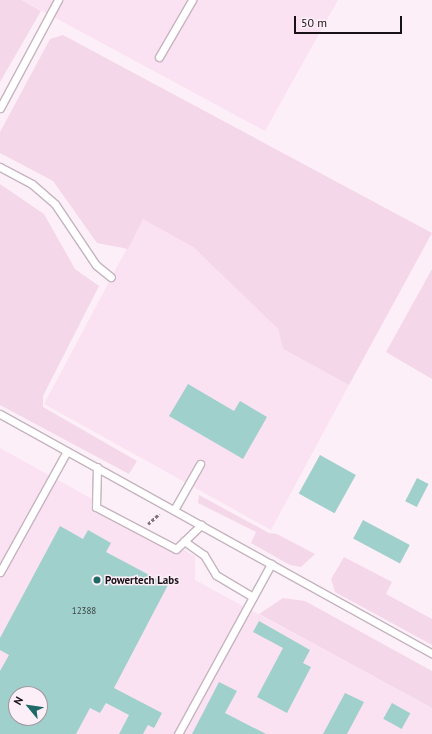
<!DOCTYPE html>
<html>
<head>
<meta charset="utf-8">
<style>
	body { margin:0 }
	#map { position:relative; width:432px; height:734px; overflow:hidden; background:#fdeff8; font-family:"PT Sans",sans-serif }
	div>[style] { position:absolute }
	.built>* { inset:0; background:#fbe2f2 }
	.green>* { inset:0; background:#f5d7ea }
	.building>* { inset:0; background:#9fd0cb; transform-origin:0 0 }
	.path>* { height:2.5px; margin-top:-1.25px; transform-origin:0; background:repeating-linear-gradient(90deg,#81777e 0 3px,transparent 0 5px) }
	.roads { filter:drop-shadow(1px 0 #c5b4bf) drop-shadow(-1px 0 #c5b4bf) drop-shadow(0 1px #c5b4bf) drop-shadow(0 -1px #c5b4bf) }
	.lane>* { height:7px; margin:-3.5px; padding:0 3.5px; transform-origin:3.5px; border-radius:3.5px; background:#fff }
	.dots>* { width:11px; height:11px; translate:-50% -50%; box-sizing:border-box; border:2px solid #fdeff8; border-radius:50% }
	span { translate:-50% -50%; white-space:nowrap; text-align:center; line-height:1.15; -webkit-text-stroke:3px #fdeff8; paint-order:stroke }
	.number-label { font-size:9px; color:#3a4243 }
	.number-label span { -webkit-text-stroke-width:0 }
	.poi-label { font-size:11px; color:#181216; font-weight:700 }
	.left { translate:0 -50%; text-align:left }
	.north { position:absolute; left:8px; top:686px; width:40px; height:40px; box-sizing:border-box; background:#fdeff8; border:1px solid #a1979e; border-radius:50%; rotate:299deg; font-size:11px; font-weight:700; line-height:16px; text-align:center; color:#181216 }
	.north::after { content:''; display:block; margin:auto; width:14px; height:18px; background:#1f6a66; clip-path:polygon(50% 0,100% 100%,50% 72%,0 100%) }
	.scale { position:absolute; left:294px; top:16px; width:108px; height:18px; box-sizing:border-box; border:2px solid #181216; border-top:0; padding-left:5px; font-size:12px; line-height:14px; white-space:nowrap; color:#181216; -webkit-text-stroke:3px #fdeff8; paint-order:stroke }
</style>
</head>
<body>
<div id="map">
	<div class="built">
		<i style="clip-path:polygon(22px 0,338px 0,265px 131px)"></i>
		<i style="clip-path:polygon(143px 218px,193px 247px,278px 329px,283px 349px,349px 385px,271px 530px,44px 404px)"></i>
		<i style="clip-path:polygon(evenodd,0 448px,195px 556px,195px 580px,432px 708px,432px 734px,0 734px,0 448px,16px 694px,40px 694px,40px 718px,16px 718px,16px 694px)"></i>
	</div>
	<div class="green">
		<i style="clip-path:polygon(0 0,22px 0,41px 11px,0 82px)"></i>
		<i style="clip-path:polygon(63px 35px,432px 233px,349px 385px,283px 349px,278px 329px,193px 247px,143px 219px,128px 249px,97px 243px,53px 181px,0 153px,0 132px,50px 39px)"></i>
		<i style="clip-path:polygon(0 184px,44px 214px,75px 269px,99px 286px,43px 396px,43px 407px,137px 461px,129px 474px,0 405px)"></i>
		<i style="clip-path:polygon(432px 269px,432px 379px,386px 352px)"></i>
		<i style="clip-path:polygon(199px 495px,269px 533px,277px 534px,315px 554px,301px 567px,290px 565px,251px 543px,256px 532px,198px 503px)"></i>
		<i style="clip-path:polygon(344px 557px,392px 582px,386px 594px,432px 619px,432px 645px,335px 592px,331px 579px)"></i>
		<i style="clip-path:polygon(283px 598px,305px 601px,432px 671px,432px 708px,259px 614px)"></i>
	</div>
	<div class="building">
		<i style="clip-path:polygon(188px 384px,234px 411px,240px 401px,267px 417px,243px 459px,169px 416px)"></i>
		<i style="left:320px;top:455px;width:41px;height:44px;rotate:29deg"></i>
		<i style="left:417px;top:478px;width:13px;height:26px;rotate:27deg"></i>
		<i style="left:363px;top:520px;width:53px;height:21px;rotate:28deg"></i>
		<i style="clip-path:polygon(evenodd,60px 526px,83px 539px,88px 530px,111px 543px,106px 552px,168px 585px,114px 688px,162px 713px,154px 728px,148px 725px,143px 734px,119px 734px,129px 715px,106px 703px,100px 713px,90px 708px,76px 734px,0 734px,0 671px,9px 655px,0 650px,0 638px,60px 526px,16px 694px,40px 694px,40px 718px,16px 718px,16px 694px)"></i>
		<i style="clip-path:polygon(259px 621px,310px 650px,303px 663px,311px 667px,287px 713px,257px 697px,283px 648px,253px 632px)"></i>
		<i style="clip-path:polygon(219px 682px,237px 691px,225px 713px,266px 734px,192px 734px)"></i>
		<i style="clip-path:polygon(345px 693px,364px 702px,347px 734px,323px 734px)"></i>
		<i style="left:392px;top:703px;width:21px;height:18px;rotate:29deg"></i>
	</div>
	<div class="path">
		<i style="left:148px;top:524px;width:15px;rotate:-42deg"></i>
	</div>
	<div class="roads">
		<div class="lane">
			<i style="left:159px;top:57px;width:66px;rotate:-59.9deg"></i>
			<i style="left:0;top:108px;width:123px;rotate:-61.8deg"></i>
			<i style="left:0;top:167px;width:36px;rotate:28deg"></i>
			<i style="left:32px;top:184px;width:30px;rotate:41deg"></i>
			<i style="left:55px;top:204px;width:73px;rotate:56.1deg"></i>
			<i style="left:96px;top:265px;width:19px;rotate:39deg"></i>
			<i style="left:0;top:414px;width:494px;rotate:29deg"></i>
			<i style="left:97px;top:467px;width:40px;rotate:91.4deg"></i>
			<i style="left:96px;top:507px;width:90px;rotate:27.7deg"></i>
			<i style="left:176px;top:549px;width:35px;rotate:-44deg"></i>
			<i style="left:174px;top:510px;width:53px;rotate:-60.5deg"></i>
			<i style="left:184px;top:541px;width:24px;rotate:35deg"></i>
			<i style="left:204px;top:555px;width:23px;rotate:59deg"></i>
			<i style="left:216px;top:575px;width:43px;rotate:30.7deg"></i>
			<i style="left:0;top:572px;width:138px;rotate:-61deg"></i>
			<i style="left:178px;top:734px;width:194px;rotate:-61.3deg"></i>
		</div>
	</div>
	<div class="dots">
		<i style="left:97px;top:580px;background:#1f6a66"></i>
	</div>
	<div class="number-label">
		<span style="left:84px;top:611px">12388</span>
	</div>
	<div class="poi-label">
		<span class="left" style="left:105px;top:580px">Powertech Labs</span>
	</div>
	<div class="north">N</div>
	<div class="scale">50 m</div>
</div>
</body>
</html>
